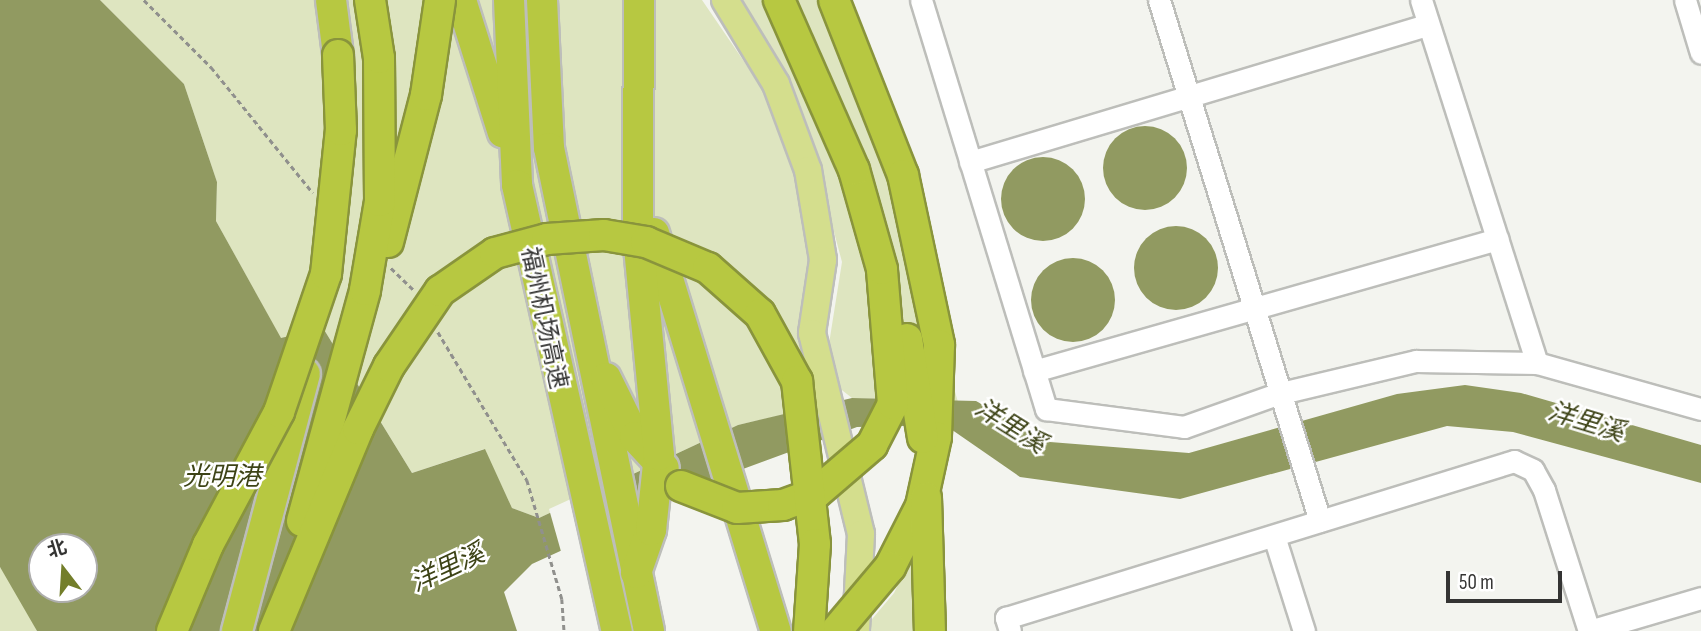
<!DOCTYPE html>
<html>
<head>
<meta charset="utf-8">
<style>
	body { margin:0 }
	#map { position:relative; width:1701px; height:631px; overflow:hidden; background:#f3f4ef; font-family:"Sofia Sans Condensed","Noto Sans SC",sans-serif }
	div>[style] { position:absolute }
	.green>* { inset:0; background:#dee5c0 }
	.water>* { inset:0; background:#919a61 }
	.round { border-radius:50% }
	.pier>* { inset:0; background:#f3f4ef }
	.path>* { height:2.5px; margin-top:-1.25px; transform-origin:0; background:repeating-linear-gradient(90deg,#90908d 0 5px,transparent 0 8.5px) }
	.roads { filter:drop-shadow(2px 0 #bdbeba) drop-shadow(-2px 0 #bdbeba) drop-shadow(0 2px #bdbeba) drop-shadow(0 -2px #bdbeba) }
	.minor>* { height:21px; margin:-10.5px; padding:0 10.5px; transform-origin:10.5px; border-radius:10.5px; background:#fff }
	.major>* { height:26px; margin:-13px; padding:0 13px; transform-origin:13px; border-radius:13px; background:#d4de8d }
	.highway>* { height:30px; margin:-15px; padding:0 15px; transform-origin:15px; border-radius:15px; background:#b7c841 }
	.bridges { filter:drop-shadow(2px 0 #89943c) drop-shadow(-2px 0 #89943c) drop-shadow(0 2px #89943c) drop-shadow(0 -2px #89943c) }
	.highway-bridge>* { height:30px; margin:-15px; padding:0 15px; transform-origin:15px; border-radius:15px; background:#b7c841 }
	span { translate:-50% -50%; white-space:nowrap; text-align:center; line-height:1.15; -webkit-text-stroke:5px #fff; paint-order:stroke }
	.street-label { font-size:24px; color:#343433 }
	.water-label { font-size:26px; color:#3d4316; font-style:italic }
	.north { position:absolute; left:28px; top:533px; width:70px; height:70px; box-sizing:border-box; background:#fff; border:2px solid #aeaead; border-radius:50%; rotate:343deg; font-size:19px; font-weight:700; line-height:28px; text-align:center; color:#343433 }
	.north::after { content:''; display:block; margin:auto; width:24px; height:32px; background:#737e2a; clip-path:polygon(50% 0,100% 100%,50% 72%,0 100%) }
	.scale { position:absolute; left:1446px; top:571px; width:116px; height:32px; box-sizing:border-box; border:4px solid #343433; border-top:0; padding-left:9px; font-size:21px; line-height:24px; white-space:nowrap; color:#343433; -webkit-text-stroke:5px #fff; paint-order:stroke }
</style>
</head>
<body>
<div id="map">
	<div class="green">
		<i style="clip-path:polygon(100px 0,702px 0,771px 101px,810px 214px,817px 407px,738px 425px,539px 518px,512px 508px,484px 449px,412px 473px,323px 328px,281px 339px,216px 221px,217px 182px,184px 84px)"></i>
		<i style="clip-path:polygon(743px 0,842px 0,958px 402px,852px 398px,838px 387px,828px 350px,842px 262px,800px 104px)"></i>
		<i style="clip-path:polygon(917px 546px,918px 631px,862px 631px,894px 593px)"></i>
		<i style="clip-path:polygon(0 567px,15px 585px,37px 631px,0 631px)"></i>
	</div>
	<div class="water">
		<i style="clip-path:polygon(evenodd,0 0,100px 0,184px 84px,217px 182px,216px 221px,281px 338px,323px 328px,412px 473px,485px 449px,512px 508px,539px 518px,738px 425px,852px 398px,976px 401px,1050px 442px,1189px 453px,1397px 394px,1465px 385px,1521px 393px,1701px 445px,1701px 483px,1513px 432px,1447px 426px,1180px 499px,1020px 477px,945px 425px,857px 427px,724px 476px,532px 564px,504px 592px,517px 631px,37px 631px,0 567px,0 0,42px 547px,84px 547px,84px 589px,42px 589px,42px 547px)"></i>
		<i class="round" style="left:1103px;top:126px;width:84px;height:84px"></i>
		<i class="round" style="left:1001px;top:157px;width:84px;height:84px"></i>
		<i class="round" style="left:1134px;top:226px;width:84px;height:84px"></i>
		<i class="round" style="left:1031px;top:258px;width:84px;height:84px"></i>
	</div>
	<div class="pier">
		<i style="clip-path:polygon(630px 472px,642px 521px,562px 555px,549px 509px)"></i>
	</div>
	<div class="path">
		<i style="left:144px;top:0;width:95px;rotate:45deg"></i>
		<i style="left:211px;top:67px;width:162px;rotate:51deg"></i>
		<i style="left:391px;top:268px;width:32px;rotate:44deg"></i>
		<i style="left:438px;top:332px;width:173px;rotate:59deg"></i>
		<i style="left:527px;top:480px;width:124px;rotate:73.6deg"></i>
		<i style="left:562px;top:599px;width:32px;rotate:86deg"></i>
	</div>
	<div class="roads">
		<div class="minor">
			<i style="left:921px;top:0;width:428px;rotate:73deg"></i>
			<i style="left:1046px;top:409px;width:139px;rotate:7.4deg"></i>
			<i style="left:1184px;top:427px;width:99px;rotate:-19.5deg"></i>
			<i style="left:1277px;top:394px;width:143px;rotate:-13.4deg"></i>
			<i style="left:1416px;top:361px;width:121px;rotate:0.9deg"></i>
			<i style="left:1537px;top:363px;width:170px;rotate:15.7deg"></i>
			<i style="left:1159px;top:0;width:545px;rotate:72.83deg"></i>
			<i style="left:1421px;top:0;width:381px;rotate:72.3deg"></i>
			<i style="left:1685px;top:0;width:55px;rotate:73.2deg"></i>
			<i style="left:970px;top:162px;width:478px;rotate:-16.7deg"></i>
			<i style="left:1034px;top:371px;width:482px;rotate:-15.9deg"></i>
			<i style="left:1274px;top:536px;width:100px;rotate:72.5deg"></i>
			<i style="left:1010px;top:631px;width:14px;rotate:-107deg"></i>
			<i style="left:1006px;top:618px;width:532px;rotate:-17.17deg"></i>
			<i style="left:1514px;top:461px;width:21px;rotate:25deg"></i>
			<i style="left:1533px;top:470px;width:23px;rotate:61deg"></i>
			<i style="left:1544px;top:490px;width:148px;rotate:72.3deg"></i>
			<i style="left:1589px;top:631px;width:117px;rotate:-16.4deg"></i>
		</div>
		<div class="major">
			<i style="left:725px;top:0;width:98px;rotate:58.7deg"></i>
			<i style="left:776px;top:84px;width:92px;rotate:69.6deg"></i>
			<i style="left:808px;top:170px;width:91px;rotate:80.5deg"></i>
			<i style="left:823px;top:260px;width:74px;rotate:98.6deg"></i>
			<i style="left:812px;top:333px;width:207px;rotate:76.3deg"></i>
			<i style="left:861px;top:534px;width:97px;rotate:93deg"></i>
		</div>
		<div class="highway">
			<i style="left:331px;top:0;width:55px;rotate:82.7deg"></i>
			<i style="left:461px;top:0;width:139px;rotate:72.5deg"></i>
			<i style="left:509px;top:0;width:185px;rotate:87.5deg"></i>
			<i style="left:517px;top:185px;width:457px;rotate:77.4deg"></i>
			<i style="left:542px;top:0;width:148px;rotate:87.3deg"></i>
			<i style="left:549px;top:148px;width:493px;rotate:78.3deg"></i>
			<i style="left:654px;top:233px;width:416px;rotate:73deg"></i>
			<i style="left:606px;top:378px;width:66px;rotate:63.8deg"></i>
			<i style="left:635px;top:437px;width:42px;rotate:46.9deg"></i>
			<i style="left:636px;top:573px;width:46px;rotate:-70.8deg"></i>
			<i style="left:651px;top:530px;width:75px;rotate:-83.9deg"></i>
			<i style="left:659px;top:455px;width:220px;rotate:-95.5deg"></i>
			<i style="left:638px;top:236px;width:236px;rotate:-89.8deg"></i>
			<i style="left:237px;top:631px;width:266px;rotate:-75.2deg"></i>
		</div>
	</div>
	<div class="bridges">
		<div class="highway-bridge">
			<i style="left:834px;top:0;width:188px;rotate:68.5deg"></i>
			<i style="left:903px;top:175px;width:174px;rotate:78deg"></i>
			<i style="left:939px;top:345px;width:92px;rotate:91.9deg"></i>
			<i style="left:936px;top:437px;width:71px;rotate:102.3deg"></i>
			<i style="left:921px;top:506px;width:68px;rotate:116.9deg"></i>
			<i style="left:890px;top:567px;width:84px;rotate:130.2deg"></i>
			<i style="left:388px;top:242px;width:152px;rotate:-75.5deg"></i>
			<i style="left:426px;top:95px;width:96px;rotate:-81.6deg"></i>
			<i style="left:907px;top:339px;width:100px;rotate:80.8deg"></i>
			<i style="left:681px;top:486px;width:60px;rotate:21.4deg"></i>
			<i style="left:737px;top:508px;width:46px;rotate:-3.7deg"></i>
			<i style="left:783px;top:505px;width:35px;rotate:-20deg"></i>
			<i style="left:816px;top:493px;width:74px;rotate:-40.6deg"></i>
			<i style="left:872px;top:445px;width:46px;rotate:-62.9deg"></i>
			<i style="left:893px;top:404px;width:135px;rotate:-94.7deg"></i>
			<i style="left:882px;top:269px;width:103px;rotate:-105.8deg"></i>
			<i style="left:854px;top:170px;width:186px;rotate:-113.8deg"></i>
			<i style="left:926px;top:498px;width:133px;rotate:88.3deg"></i>
			<i style="left:302px;top:521px;width:239px;rotate:-74.7deg"></i>
			<i style="left:365px;top:290px;width:90px;rotate:-80.4deg"></i>
			<i style="left:380px;top:201px;width:143px;rotate:-90.4deg"></i>
			<i style="left:379px;top:58px;width:59px;rotate:-98.8deg"></i>
			<i style="left:172px;top:631px;width:93px;rotate:-67.3deg"></i>
			<i style="left:208px;top:545px;width:151px;rotate:-61.9deg"></i>
			<i style="left:279px;top:412px;width:146px;rotate:-71.2deg"></i>
			<i style="left:326px;top:274px;width:145px;rotate:-84.1deg"></i>
			<i style="left:341px;top:130px;width:75px;rotate:-92.3deg"></i>
			<i style="left:274px;top:631px;width:219px;rotate:-67.4deg"></i>
			<i style="left:358px;top:429px;width:70px;rotate:-63.8deg"></i>
			<i style="left:389px;top:366px;width:91px;rotate:-55.8deg"></i>
			<i style="left:440px;top:291px;width:67px;rotate:-34.6deg"></i>
			<i style="left:495px;top:253px;width:54px;rotate:-15.1deg"></i>
			<i style="left:547px;top:239px;width:57px;rotate:-4deg"></i>
			<i style="left:604px;top:235px;width:43px;rotate:9.5deg"></i>
			<i style="left:646px;top:242px;width:67px;rotate:22.8deg"></i>
			<i style="left:708px;top:268px;width:69px;rotate:41.5deg"></i>
			<i style="left:760px;top:314px;width:77px;rotate:61.1deg"></i>
			<i style="left:797px;top:381px;width:164px;rotate:83.7deg"></i>
			<i style="left:815px;top:544px;width:87px;rotate:93.9deg"></i>
		</div>
	</div>
	<div class="street-label">
		<span style="left:544px;top:318px;rotate:78deg">福州机场高速</span>
	</div>
	<div class="water-label">
		<span style="left:1586px;top:423px;rotate:17deg">洋里溪</span>
		<span style="left:1010px;top:427px;rotate:32deg">洋里溪</span>
		<span style="left:222px;top:478px">光明港</span>
		<span style="left:448px;top:569px;rotate:-25deg">洋里溪</span>
	</div>
	<div class="north">北</div>
	<div class="scale">50 m</div>
</div>
</body>
</html>
